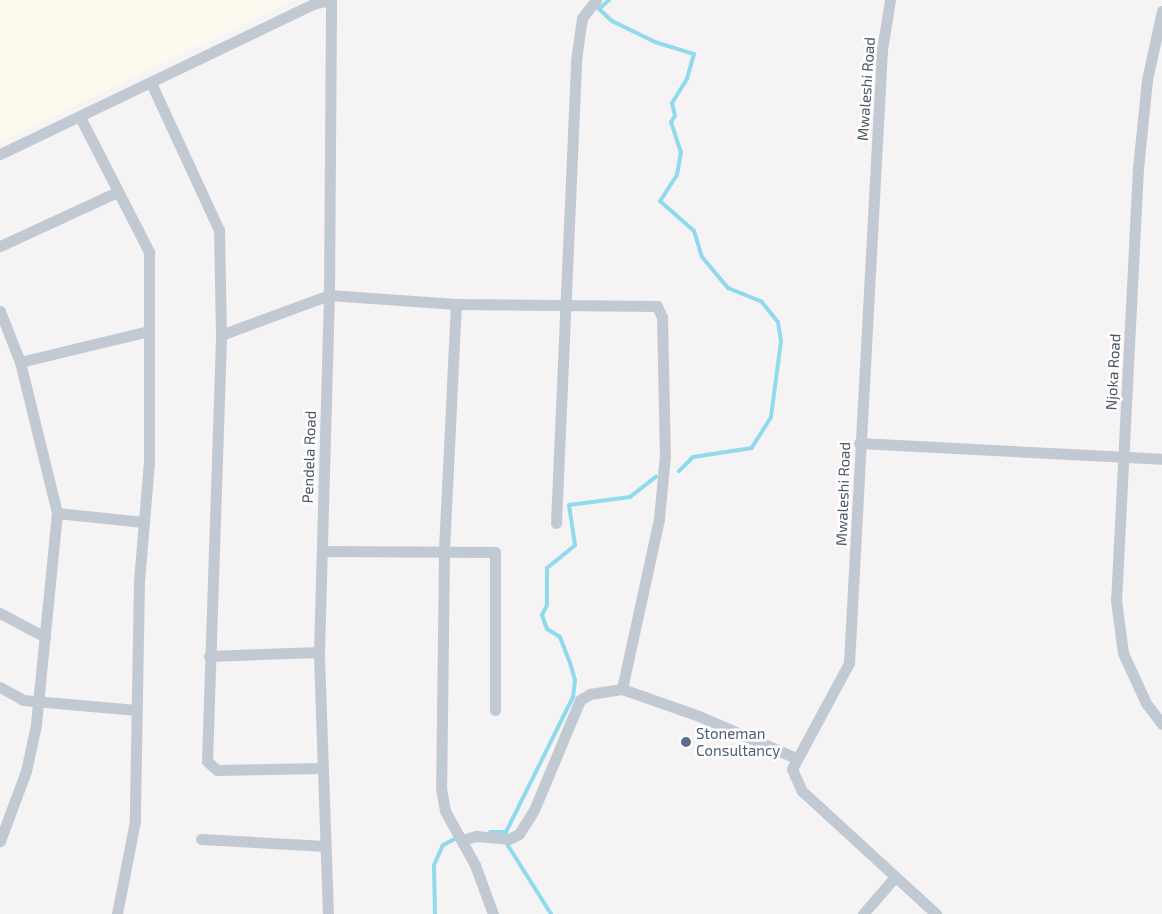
<!DOCTYPE html>
<html>
<head>
<meta charset="utf-8">
<style>
	body { margin:0 }
	#map { position:relative; width:1162px; height:914px; overflow:hidden; background:#f5f3f3; font-family:"Exo 2",sans-serif }
	div>[style] { position:absolute }
	.commercial>* { inset:0; background:#fdf9ef }
	.stream>* { height:4px; margin:-2px; padding:0 2px; transform-origin:2px; border-radius:2px; background:#90daee }
	.minor>* { height:11px; margin:-5.5px; padding:0 5.5px; transform-origin:5.5px; border-radius:5.5px; background:#c1cad2 }
	.dots>* { width:14px; height:14px; translate:-50% -50%; box-sizing:border-box; border:2px solid #fff; border-radius:50% }
	span { translate:-50% -50%; white-space:nowrap; text-align:center; line-height:1.15; -webkit-text-stroke:5px #fff; paint-order:stroke }
	.street-label { font-size:15px; color:#4a5661 }
	.service-label { font-size:15px; color:#4e5e75 }
	.left { translate:0 -50%; text-align:left }
</style>
</head>
<body>
<div id="map">
	<div class="commercial">
		<i style="clip-path:polygon(0 0,294px 0,0 142px)"></i>
	</div>
	<div class="stream">
		<i style="left:609px;top:0;width:13px;rotate:138deg"></i>
		<i style="left:599px;top:9px;width:18px;rotate:43deg"></i>
		<i style="left:612px;top:21px;width:48px;rotate:26deg"></i>
		<i style="left:655px;top:42px;width:41px;rotate:17.1deg"></i>
		<i style="left:694px;top:54px;width:26px;rotate:106deg"></i>
		<i style="left:687px;top:79px;width:28px;rotate:122deg"></i>
		<i style="left:672px;top:103px;width:13px;rotate:77deg"></i>
		<i style="left:675px;top:116px;width:7px;rotate:124deg"></i>
		<i style="left:671px;top:122px;width:32px;rotate:72deg"></i>
		<i style="left:681px;top:152px;width:23px;rotate:100deg"></i>
		<i style="left:677px;top:175px;width:31px;rotate:123deg"></i>
		<i style="left:660px;top:201px;width:45px;rotate:41.4deg"></i>
		<i style="left:694px;top:231px;width:27px;rotate:73deg"></i>
		<i style="left:702px;top:257px;width:40px;rotate:50deg"></i>
		<i style="left:728px;top:288px;width:35px;rotate:22deg"></i>
		<i style="left:761px;top:301px;width:27px;rotate:51deg"></i>
		<i style="left:778px;top:322px;width:19px;rotate:81deg"></i>
		<i style="left:781px;top:341px;width:77px;rotate:97.5deg"></i>
		<i style="left:771px;top:417px;width:36px;rotate:122deg"></i>
		<i style="left:752px;top:448px;width:60px;rotate:171.3deg"></i>
		<i style="left:693px;top:457px;width:20px;rotate:135deg"></i>
		<i style="left:490px;top:832px;width:16px"></i>
		<i style="left:506px;top:832px;width:151px;rotate:-63.6deg"></i>
		<i style="left:573px;top:697px;width:17px;rotate:-83deg"></i>
		<i style="left:575px;top:680px;width:18px;rotate:-106deg"></i>
		<i style="left:570px;top:663px;width:28px;rotate:-111deg"></i>
		<i style="left:560px;top:637px;width:15px;rotate:-148deg"></i>
		<i style="left:547px;top:629px;width:15px;rotate:-110deg"></i>
		<i style="left:542px;top:615px;width:11px;rotate:-63deg"></i>
		<i style="left:547px;top:605px;width:37px;rotate:-90deg"></i>
		<i style="left:547px;top:568px;width:36px;rotate:-39deg"></i>
		<i style="left:575px;top:545px;width:40px;rotate:-98.5deg"></i>
		<i style="left:569px;top:505px;width:62px;rotate:-7.5deg"></i>
		<i style="left:630px;top:497px;width:33px;rotate:-38deg"></i>
		<i style="left:507px;top:844px;width:83px;rotate:57.8deg"></i>
		<i style="left:435px;top:914px;width:49px;rotate:-91.2deg"></i>
		<i style="left:434px;top:865px;width:22px;rotate:-66deg"></i>
		<i style="left:443px;top:845px;width:16px;rotate:-27deg"></i>
	</div>
	<div class="minor">
		<i style="left:890px;top:0;width:51px;rotate:99.1deg"></i>
		<i style="left:882px;top:50px;width:614px;rotate:93.08deg"></i>
		<i style="left:849px;top:663px;width:120px;rotate:118.3deg"></i>
		<i style="left:792px;top:769px;width:24px;rotate:66deg"></i>
		<i style="left:802px;top:791px;width:182px;rotate:42.5deg"></i>
		<i style="left:1162px;top:11px;width:71px;rotate:102.3deg"></i>
		<i style="left:1147px;top:80px;width:88px;rotate:95.8deg"></i>
		<i style="left:1138px;top:168px;width:433px;rotate:92.9deg"></i>
		<i style="left:1116px;top:600px;width:53px;rotate:82.5deg"></i>
		<i style="left:1123px;top:653px;width:55px;rotate:65.3deg"></i>
		<i style="left:1146px;top:703px;width:26px;rotate:53deg"></i>
		<i style="left:151px;top:83px;width:162px;rotate:65.2deg"></i>
		<i style="left:219px;top:230px;width:105px;rotate:88.9deg"></i>
		<i style="left:80px;top:117px;width:152px;rotate:62.9deg"></i>
		<i style="left:149px;top:252px;width:210px;rotate:90deg"></i>
		<i style="left:149px;top:462px;width:118px;rotate:94.8deg"></i>
		<i style="left:139px;top:580px;width:241px;rotate:91deg"></i>
		<i style="left:135px;top:821px;width:95px;rotate:101deg"></i>
		<i style="left:0;top:154px;width:347px;rotate:-25.6deg"></i>
		<i style="left:313px;top:4px;width:18px;rotate:-13deg"></i>
		<i style="left:0;top:246px;width:129px;rotate:-24.8deg"></i>
		<i style="left:456px;top:304px;width:249px;rotate:92.8deg"></i>
		<i style="left:444px;top:553px;width:235px;rotate:90.7deg"></i>
		<i style="left:441px;top:788px;width:23px;rotate:80deg"></i>
		<i style="left:445px;top:811px;width:62px;rotate:60.9deg"></i>
		<i style="left:475px;top:865px;width:52px;rotate:69.8deg"></i>
		<i style="left:0;top:311px;width:55px;rotate:68.6deg"></i>
		<i style="left:20px;top:362px;width:155px;rotate:76.2deg"></i>
		<i style="left:57px;top:513px;width:213px;rotate:95.7deg"></i>
		<i style="left:36px;top:725px;width:47px;rotate:102.3deg"></i>
		<i style="left:26px;top:771px;width:75px;rotate:110.4deg"></i>
		<i style="left:20px;top:362px;width:133px;rotate:-13.5deg"></i>
		<i style="left:859px;top:443px;width:303px;rotate:3deg"></i>
		<i style="left:57px;top:513px;width:87px;rotate:5.9deg"></i>
		<i style="left:556px;top:523px;width:463px;rotate:-87.5deg"></i>
		<i style="left:576px;top:60px;width:42px;rotate:-81.9deg"></i>
		<i style="left:582px;top:18px;width:23px;rotate:-52deg"></i>
		<i style="left:322px;top:551px;width:173px;rotate:0.3deg"></i>
		<i style="left:495px;top:552px;width:158px;rotate:90deg"></i>
		<i style="left:0;top:613px;width:51px;rotate:28.1deg"></i>
		<i style="left:209px;top:656px;width:110px;rotate:-2.1deg"></i>
		<i style="left:0;top:687px;width:26px;rotate:29deg"></i>
		<i style="left:23px;top:700px;width:114px;rotate:5deg"></i>
		<i style="left:322px;top:768px;width:105px;rotate:178.9deg"></i>
		<i style="left:217px;top:770px;width:13px;rotate:-138deg"></i>
		<i style="left:207px;top:761px;width:426px;rotate:-88.1deg"></i>
		<i style="left:221px;top:335px;width:115px;rotate:-20.3deg"></i>
		<i style="left:329px;top:295px;width:127px;rotate:4.1deg"></i>
		<i style="left:456px;top:304px;width:201px;rotate:0.6deg"></i>
		<i style="left:657px;top:306px;width:12px;rotate:66deg"></i>
		<i style="left:662px;top:317px;width:138px;rotate:88.8deg"></i>
		<i style="left:665px;top:455px;width:64px;rotate:95.4deg"></i>
		<i style="left:659px;top:519px;width:174px;rotate:102.3deg"></i>
		<i style="left:201px;top:839px;width:124px;rotate:3.2deg"></i>
		<i style="left:462px;top:840px;width:15px;rotate:-16deg"></i>
		<i style="left:476px;top:836px;width:33px;rotate:5deg"></i>
		<i style="left:509px;top:839px;width:11px;rotate:-27deg"></i>
		<i style="left:519px;top:834px;width:28px;rotate:-58deg"></i>
		<i style="left:534px;top:810px;width:119px;rotate:-67.3deg"></i>
		<i style="left:580px;top:700px;width:12px;rotate:-31deg"></i>
		<i style="left:590px;top:694px;width:32px;rotate:-9deg"></i>
		<i style="left:622px;top:689px;width:82px;rotate:19.3deg"></i>
		<i style="left:699px;top:716px;width:106px;rotate:23.4deg"></i>
		<i style="left:328px;top:914px;width:262px;rotate:-92deg"></i>
		<i style="left:319px;top:652px;width:357px;rotate:-88.4deg"></i>
		<i style="left:329px;top:295px;width:295px;rotate:-89.6deg"></i>
		<i style="left:863px;top:914px;width:48px;rotate:-49.3deg"></i>
	</div>
	<div class="dots">
		<i style="left:686px;top:742px;background:#5c6f8a"></i>
	</div>
	<div class="street-label">
		<span style="left:866px;top:89px;rotate:-86deg">Mwaleshi Road</span>
		<span style="left:1113px;top:372px;rotate:-87deg">Njoka Road</span>
		<span style="left:309px;top:457px;rotate:-88deg">Pendela Road</span>
		<span style="left:843px;top:494px;rotate:-88deg">Mwaleshi Road</span>
	</div>
	<div class="service-label">
		<span class="left" style="left:696px;top:742px">Stoneman<br>Consultancy</span>
	</div>
</div>
</body>
</html>
